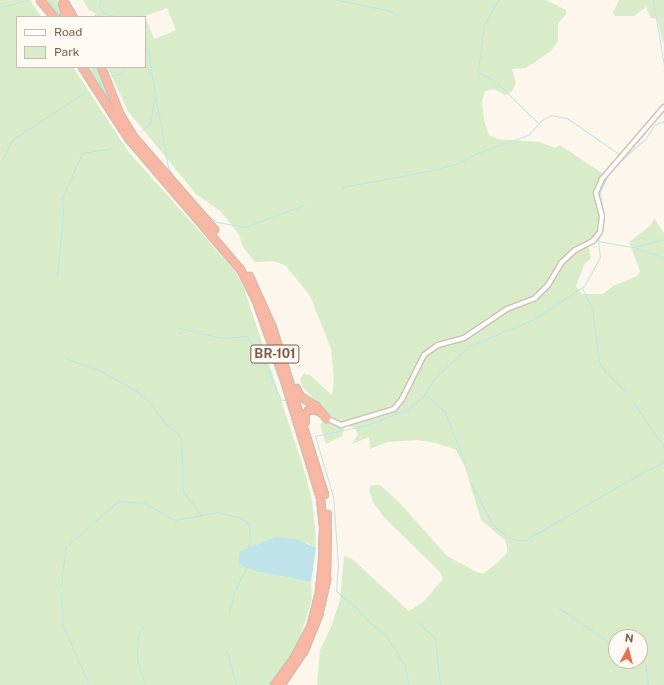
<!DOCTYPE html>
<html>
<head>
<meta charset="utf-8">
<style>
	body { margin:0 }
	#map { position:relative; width:664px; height:685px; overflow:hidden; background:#fdf6ec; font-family:"Public Sans",sans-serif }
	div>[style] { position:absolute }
	.green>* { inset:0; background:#d8ecc9 }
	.water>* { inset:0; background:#bfe3e8 }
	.stream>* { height:1px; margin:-0.5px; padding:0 0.5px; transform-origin:0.5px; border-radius:0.5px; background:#bfe3e8 }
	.roads { filter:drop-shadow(1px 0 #d1beb0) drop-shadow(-1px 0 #d1beb0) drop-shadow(0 1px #d1beb0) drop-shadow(0 -1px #d1beb0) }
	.minor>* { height:4px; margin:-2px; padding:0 2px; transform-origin:2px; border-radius:2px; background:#fff }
	.motorway>* { height:7px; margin:-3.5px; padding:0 3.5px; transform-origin:3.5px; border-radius:3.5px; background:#f7b7a3 }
	span { translate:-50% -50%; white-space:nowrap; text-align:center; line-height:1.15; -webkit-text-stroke:4px #fffaf3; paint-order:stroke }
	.shield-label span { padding:1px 3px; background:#fffaf3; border:1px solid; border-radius:3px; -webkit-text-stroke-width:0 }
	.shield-label { font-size:13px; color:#7a5c4d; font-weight:700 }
	.legend { position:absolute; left:16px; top:16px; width:130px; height:52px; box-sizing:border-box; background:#fffaf3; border:1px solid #cabbb1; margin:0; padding:5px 7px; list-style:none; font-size:12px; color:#7a5c4d }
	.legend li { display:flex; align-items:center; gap:8px; height:20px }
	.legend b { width:20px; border:1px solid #cabbb1 }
	.north { position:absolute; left:608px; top:629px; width:40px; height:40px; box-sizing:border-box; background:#fffaf3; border:1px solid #cabbb1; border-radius:50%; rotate:7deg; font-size:11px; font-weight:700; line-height:16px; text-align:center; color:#7a5c4d }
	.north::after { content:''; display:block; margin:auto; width:14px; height:18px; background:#e76f51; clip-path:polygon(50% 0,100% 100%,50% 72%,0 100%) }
</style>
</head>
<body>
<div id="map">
	<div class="green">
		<i style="clip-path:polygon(0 0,30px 0,41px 17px,17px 17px,17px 67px,73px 67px,128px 151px,235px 271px,244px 288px,305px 473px,312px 500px,315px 528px,316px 548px,308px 543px,276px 537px,240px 551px,260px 572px,311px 582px,312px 599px,297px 647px,269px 685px,0 685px)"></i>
		<i style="clip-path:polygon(44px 0,58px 0,62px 11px,60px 16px,57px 16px)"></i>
		<i style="clip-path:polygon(evenodd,83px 0,546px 0,566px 10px,566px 14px,558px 24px,558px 41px,551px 51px,526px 68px,512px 69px,516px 83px,512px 91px,505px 95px,494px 89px,485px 91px,482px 101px,484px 120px,489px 135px,497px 139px,540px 142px,555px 148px,560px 145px,602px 173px,598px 198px,599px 228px,588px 245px,591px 258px,585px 263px,576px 286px,582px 294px,603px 294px,613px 286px,637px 276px,640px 271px,629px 242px,651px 225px,654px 218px,664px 233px,664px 685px,317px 685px,320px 650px,332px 625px,340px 600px,344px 556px,352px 559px,409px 611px,424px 601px,443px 579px,440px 572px,383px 516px,373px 502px,369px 490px,371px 485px,380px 485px,398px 501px,447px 556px,477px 572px,483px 574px,498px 562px,507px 553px,507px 547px,505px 540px,481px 520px,465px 467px,456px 450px,436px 443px,417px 440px,387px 442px,370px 449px,369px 437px,352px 444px,358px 434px,354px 427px,347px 426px,344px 428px,342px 436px,326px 444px,320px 425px,325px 419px,322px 408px,302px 386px,300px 379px,304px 374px,310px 375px,332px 395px,334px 380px,331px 349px,310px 296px,286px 266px,274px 261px,255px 262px,243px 247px,239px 235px,230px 223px,220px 211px,196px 194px,128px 111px,107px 67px,145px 67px,145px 17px,94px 17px,95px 13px,89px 10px,83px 0,167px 8px,176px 30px,154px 39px,145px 16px,167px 8px,83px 0,616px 637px,640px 637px,640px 661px,616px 661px,616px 637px)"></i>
		<i style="clip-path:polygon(619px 0,664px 0,664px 45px,657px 19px,651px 18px,646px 7px,634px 16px,615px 16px,613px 13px)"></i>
		<i style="clip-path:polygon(87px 67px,97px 67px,117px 117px,100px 88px)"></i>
	</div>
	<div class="water">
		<i style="clip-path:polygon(276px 537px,299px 540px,316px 548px,311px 582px,260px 572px,244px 567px,238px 561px,240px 551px)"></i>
	</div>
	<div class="stream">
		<i style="left:50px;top:0;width:16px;rotate:55deg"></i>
		<i style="left:101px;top:0;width:7px;rotate:106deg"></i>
		<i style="left:99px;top:7px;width:8px;rotate:50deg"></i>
		<i style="left:104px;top:13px;width:15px;rotate:16deg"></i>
		<i style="left:337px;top:0;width:51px;rotate:11.3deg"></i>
		<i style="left:387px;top:10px;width:14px;rotate:25deg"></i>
		<i style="left:498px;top:0;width:28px;rotate:120deg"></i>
		<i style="left:484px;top:24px;width:48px;rotate:97.1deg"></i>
		<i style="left:478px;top:72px;width:19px;rotate:28deg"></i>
		<i style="left:495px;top:81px;width:60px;rotate:44.3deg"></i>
		<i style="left:653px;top:0;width:67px;rotate:80.5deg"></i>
		<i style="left:0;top:7px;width:29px;rotate:-14deg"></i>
		<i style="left:145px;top:37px;width:1px;rotate:90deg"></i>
		<i style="left:147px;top:47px;width:122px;rotate:80.1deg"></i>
		<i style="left:168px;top:167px;width:14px;rotate:60deg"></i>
		<i style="left:175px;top:179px;width:45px;rotate:48.6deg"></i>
		<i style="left:205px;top:213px;width:15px;rotate:37deg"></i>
		<i style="left:217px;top:222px;width:28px;rotate:10deg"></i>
		<i style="left:245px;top:227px;width:63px;rotate:-20.4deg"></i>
		<i style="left:92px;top:67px;width:45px;rotate:63.4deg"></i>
		<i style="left:111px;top:76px;width:11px;rotate:-15deg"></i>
		<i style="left:122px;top:73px;width:6px;rotate:-72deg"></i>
		<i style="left:141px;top:131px;width:12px;rotate:-42deg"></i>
		<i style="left:150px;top:123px;width:27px;rotate:-80deg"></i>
		<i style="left:3px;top:159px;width:17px;rotate:-66deg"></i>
		<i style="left:10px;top:143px;width:7px;rotate:-45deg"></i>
		<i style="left:15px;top:138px;width:84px;rotate:-33.3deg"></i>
		<i style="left:621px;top:160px;width:33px;rotate:-41deg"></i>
		<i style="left:646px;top:138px;width:15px;rotate:-58deg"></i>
		<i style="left:654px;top:125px;width:11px;rotate:-22deg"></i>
		<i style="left:342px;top:187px;width:88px;rotate:-10.4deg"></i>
		<i style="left:429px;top:171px;width:30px;rotate:-15deg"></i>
		<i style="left:458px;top:163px;width:21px;rotate:-28deg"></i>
		<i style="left:477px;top:153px;width:54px;rotate:-19.4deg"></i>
		<i style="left:528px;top:135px;width:21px;rotate:-47deg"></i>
		<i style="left:542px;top:120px;width:10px;rotate:-29deg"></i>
		<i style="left:551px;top:115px;width:16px;rotate:11deg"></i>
		<i style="left:567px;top:118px;width:65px;rotate:34.9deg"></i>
		<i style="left:598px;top:241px;width:36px;rotate:10deg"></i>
		<i style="left:633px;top:247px;width:33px;rotate:18deg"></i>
		<i style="left:634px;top:247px;width:31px;rotate:-15deg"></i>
		<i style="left:57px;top:277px;width:62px;rotate:-84.5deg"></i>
		<i style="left:63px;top:215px;width:17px;rotate:-93deg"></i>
		<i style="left:62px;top:198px;width:49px;rotate:-66deg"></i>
		<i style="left:82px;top:153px;width:30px;rotate:-9deg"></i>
		<i style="left:582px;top:288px;width:22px;rotate:63deg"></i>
		<i style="left:592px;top:308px;width:53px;rotate:82.5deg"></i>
		<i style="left:599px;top:361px;width:12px;rotate:59deg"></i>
		<i style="left:605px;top:371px;width:30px;rotate:45deg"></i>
		<i style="left:178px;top:328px;width:46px;rotate:12.5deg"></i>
		<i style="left:223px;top:338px;width:24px;rotate:-5deg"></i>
		<i style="left:247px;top:336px;width:36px;rotate:58deg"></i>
		<i style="left:266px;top:366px;width:37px;rotate:66deg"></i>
		<i style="left:281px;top:400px;width:4px"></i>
		<i style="left:67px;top:359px;width:36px;rotate:19deg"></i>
		<i style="left:101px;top:371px;width:39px;rotate:29deg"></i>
		<i style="left:135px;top:390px;width:16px;rotate:40deg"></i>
		<i style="left:147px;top:400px;width:32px;rotate:51deg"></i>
		<i style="left:167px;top:425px;width:12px;rotate:35deg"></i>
		<i style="left:177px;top:432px;width:9px;rotate:63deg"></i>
		<i style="left:181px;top:440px;width:51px;rotate:87.8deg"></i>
		<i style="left:183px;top:491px;width:30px;rotate:53deg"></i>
		<i style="left:425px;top:393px;width:28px;rotate:44deg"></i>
		<i style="left:445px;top:412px;width:56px;rotate:69deg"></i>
		<i style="left:633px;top:402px;width:55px;rotate:55.4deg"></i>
		<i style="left:471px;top:483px;width:47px;rotate:62.4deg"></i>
		<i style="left:493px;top:525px;width:21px;rotate:39deg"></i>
		<i style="left:509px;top:538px;width:15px;rotate:11deg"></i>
		<i style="left:524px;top:541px;width:138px;rotate:-30.1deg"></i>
		<i style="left:643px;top:472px;width:23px;rotate:-25deg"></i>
		<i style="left:61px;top:585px;width:38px;rotate:-83deg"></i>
		<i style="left:66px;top:547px;width:69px;rotate:-41.5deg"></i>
		<i style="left:118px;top:501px;width:26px;rotate:4deg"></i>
		<i style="left:144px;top:503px;width:35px;rotate:29deg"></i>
		<i style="left:175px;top:520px;width:43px;rotate:-10.8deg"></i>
		<i style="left:217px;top:512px;width:25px;rotate:14deg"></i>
		<i style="left:241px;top:518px;width:10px;rotate:37deg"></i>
		<i style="left:249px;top:524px;width:17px;rotate:87deg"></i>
		<i style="left:250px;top:541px;width:9px;rotate:111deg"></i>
		<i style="left:61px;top:593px;width:33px;rotate:87deg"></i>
		<i style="left:63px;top:626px;width:64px;rotate:66.2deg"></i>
		<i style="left:559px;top:608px;width:69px;rotate:34.4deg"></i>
		<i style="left:229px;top:612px;width:21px;rotate:-76deg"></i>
		<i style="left:234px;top:592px;width:28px;rotate:-63deg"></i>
		<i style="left:418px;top:623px;width:23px;rotate:41deg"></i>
		<i style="left:435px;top:638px;width:47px;rotate:83.9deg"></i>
		<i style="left:143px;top:625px;width:13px;rotate:113deg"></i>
		<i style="left:138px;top:637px;width:22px;rotate:93deg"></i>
		<i style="left:137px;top:659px;width:27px;rotate:73deg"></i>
		<i style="left:226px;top:649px;width:37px;rotate:74deg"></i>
		<i style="left:640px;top:658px;width:7px;rotate:45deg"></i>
		<i style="left:645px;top:663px;width:22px;rotate:82deg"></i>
		<i style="left:409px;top:685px;width:22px;rotate:-103deg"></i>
		<i style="left:404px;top:664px;width:34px;rotate:-122deg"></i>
		<i style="left:386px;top:635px;width:20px;rotate:-143deg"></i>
		<i style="left:370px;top:623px;width:20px;rotate:-131deg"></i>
		<i style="left:357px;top:608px;width:27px;rotate:-141deg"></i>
		<i style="left:336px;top:591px;width:26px;rotate:-86deg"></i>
		<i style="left:338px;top:565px;width:69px;rotate:-94.1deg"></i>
		<i style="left:333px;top:496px;width:63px;rotate:-106.7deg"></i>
		<i style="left:315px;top:436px;width:53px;rotate:-11.9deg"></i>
		<i style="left:367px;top:425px;width:44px;rotate:-21.3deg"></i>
		<i style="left:408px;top:409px;width:21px;rotate:-41deg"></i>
		<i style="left:424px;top:395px;width:19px;rotate:-58deg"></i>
		<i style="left:434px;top:379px;width:48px;rotate:-43.3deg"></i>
		<i style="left:469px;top:346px;width:69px;rotate:-22.1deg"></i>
		<i style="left:533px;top:320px;width:61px;rotate:-33.7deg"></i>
		<i style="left:584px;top:286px;width:33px;rotate:-61deg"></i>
		<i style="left:600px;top:257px;width:16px;rotate:-97deg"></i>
		<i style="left:598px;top:241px;width:25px;rotate:-76deg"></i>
		<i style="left:604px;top:217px;width:25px;rotate:-99deg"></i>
		<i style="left:600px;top:192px;width:17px;rotate:-66deg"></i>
	</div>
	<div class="roads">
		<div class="minor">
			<i style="left:326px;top:418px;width:17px;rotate:25deg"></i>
			<i style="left:341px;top:425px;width:55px;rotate:-16.8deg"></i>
			<i style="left:394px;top:409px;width:13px;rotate:-51deg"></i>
			<i style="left:402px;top:399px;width:49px;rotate:-63.4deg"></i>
			<i style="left:424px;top:355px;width:17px;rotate:-36deg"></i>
			<i style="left:438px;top:345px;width:27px;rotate:-15deg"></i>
			<i style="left:464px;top:338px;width:52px;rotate:-34deg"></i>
			<i style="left:507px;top:309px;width:30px;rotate:-21deg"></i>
			<i style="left:535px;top:298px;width:18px;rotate:-45deg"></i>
			<i style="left:548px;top:285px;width:26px;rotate:-59deg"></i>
			<i style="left:561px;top:263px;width:19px;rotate:-43deg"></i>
			<i style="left:575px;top:250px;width:20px;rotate:-27deg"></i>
			<i style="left:593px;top:241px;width:11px;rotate:-52deg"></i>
			<i style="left:600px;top:232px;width:16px;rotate:-83deg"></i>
			<i style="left:602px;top:216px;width:24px;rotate:-105deg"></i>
			<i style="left:596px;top:193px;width:15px;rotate:-67deg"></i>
			<i style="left:602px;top:179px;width:95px;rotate:-49.3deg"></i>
		</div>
		<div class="motorway">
			<i style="left:40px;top:0;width:22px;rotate:51deg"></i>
			<i style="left:63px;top:0;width:20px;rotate:60deg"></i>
			<i style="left:62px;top:4px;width:9px;rotate:69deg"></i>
			<i style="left:65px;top:12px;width:5px;rotate:112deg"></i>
			<i style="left:82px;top:67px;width:85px;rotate:57.1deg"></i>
			<i style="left:128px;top:138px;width:172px;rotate:49.5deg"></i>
			<i style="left:240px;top:269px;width:33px;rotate:63deg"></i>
			<i style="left:255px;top:298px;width:87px;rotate:70.5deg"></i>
			<i style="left:284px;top:380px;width:123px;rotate:73deg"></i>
			<i style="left:320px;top:498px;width:30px;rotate:84deg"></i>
			<i style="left:323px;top:528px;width:33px;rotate:92deg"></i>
			<i style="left:322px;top:561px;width:30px;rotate:96deg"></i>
			<i style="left:319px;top:591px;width:36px;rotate:104deg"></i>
			<i style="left:310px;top:626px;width:35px;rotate:117deg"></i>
			<i style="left:294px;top:657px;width:34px;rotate:126deg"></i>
			<i style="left:101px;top:67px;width:49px;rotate:68.6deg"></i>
			<i style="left:119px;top:113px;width:26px;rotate:59deg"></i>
			<i style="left:132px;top:135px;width:125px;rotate:48.9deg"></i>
			<i style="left:249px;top:276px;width:56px;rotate:65.7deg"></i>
			<i style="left:272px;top:327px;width:175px;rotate:72.7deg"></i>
			<i style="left:296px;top:388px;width:9px;rotate:63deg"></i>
			<i style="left:300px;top:396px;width:19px;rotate:32deg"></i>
			<i style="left:316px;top:406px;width:16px;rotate:50deg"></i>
			<i style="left:305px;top:421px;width:7px;rotate:-90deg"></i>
			<i style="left:305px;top:414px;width:5px;rotate:-53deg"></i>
			<i style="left:308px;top:410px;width:6px;rotate:-9deg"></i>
			<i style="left:314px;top:409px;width:7px;rotate:27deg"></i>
			<i style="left:280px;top:685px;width:42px;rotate:-55.6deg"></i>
			<i style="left:304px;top:650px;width:38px;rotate:-68deg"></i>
			<i style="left:318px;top:615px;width:37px;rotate:-77deg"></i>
			<i style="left:326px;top:579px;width:65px;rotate:-89.1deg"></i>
		</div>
	</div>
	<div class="shield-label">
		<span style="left:275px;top:354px">BR-101</span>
	</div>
	<ul class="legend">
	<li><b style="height:5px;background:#fff"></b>Road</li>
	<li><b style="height:11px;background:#d8ecc9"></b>Park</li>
	</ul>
	<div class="north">N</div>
</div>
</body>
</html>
